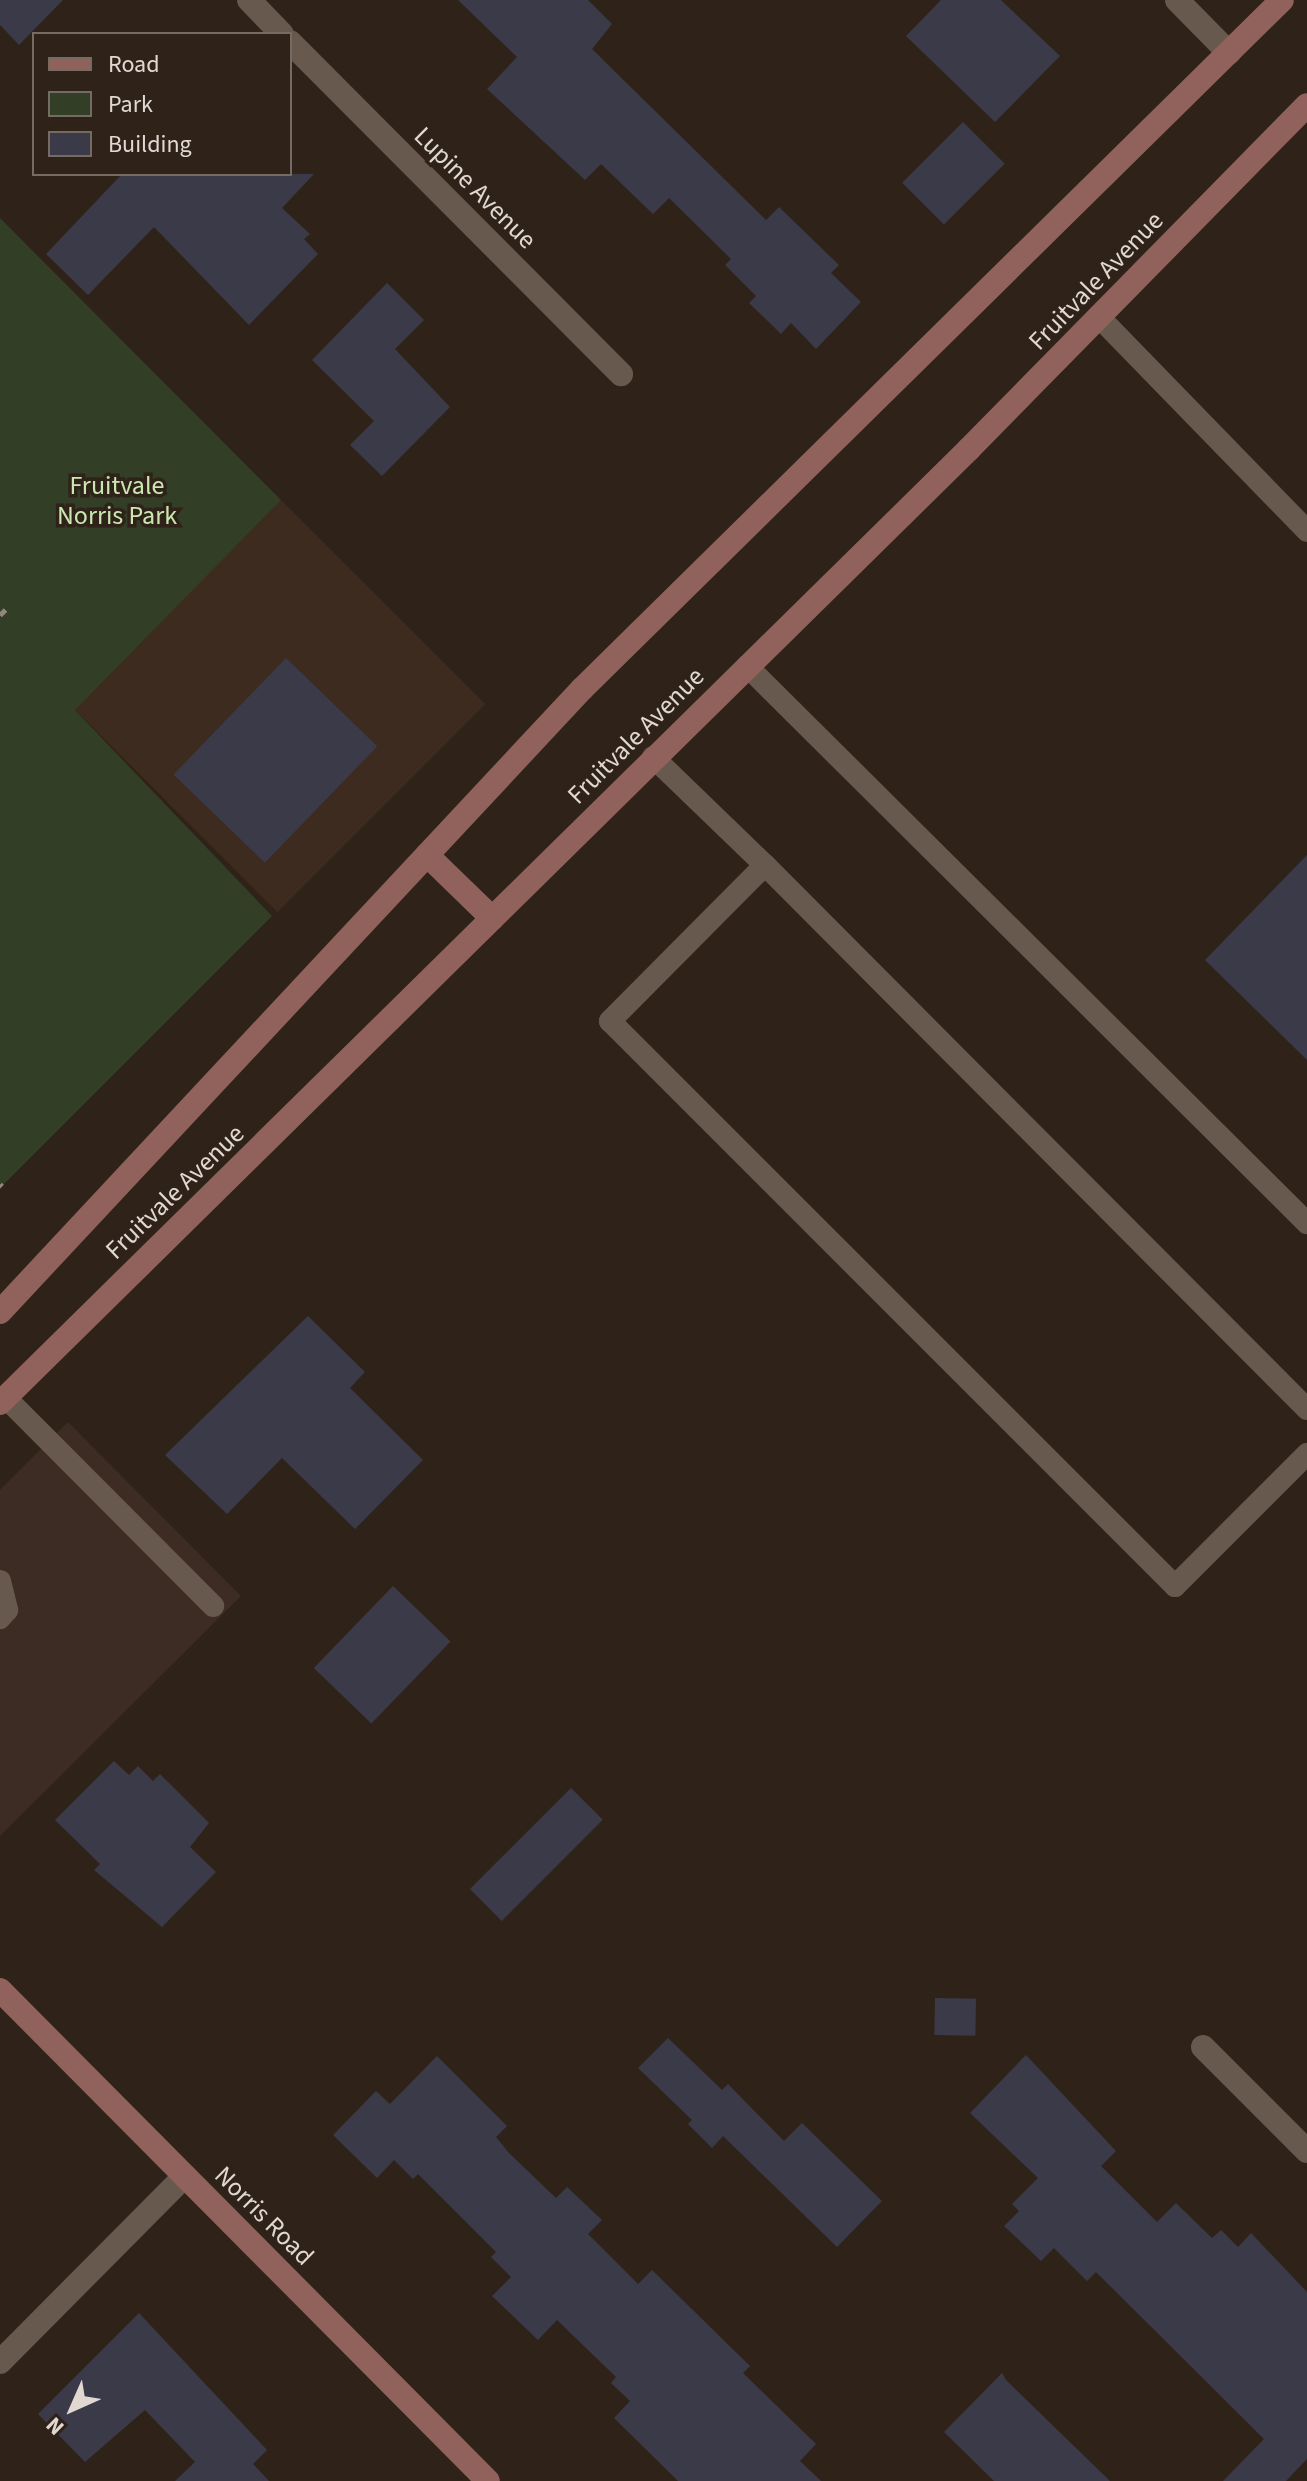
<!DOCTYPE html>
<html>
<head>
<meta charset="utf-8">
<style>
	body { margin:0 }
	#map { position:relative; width:1307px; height:2481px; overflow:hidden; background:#2f2219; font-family:"Source Sans 3",sans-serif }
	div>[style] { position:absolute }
	.commercial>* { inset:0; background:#3c2c23 }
	.built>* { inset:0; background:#3d2b1f; transform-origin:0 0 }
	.green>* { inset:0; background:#323e26 }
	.building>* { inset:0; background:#3b3a49; transform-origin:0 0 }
	.path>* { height:5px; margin-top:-2.5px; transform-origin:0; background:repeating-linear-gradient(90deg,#90867e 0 8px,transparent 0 12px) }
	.lane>* { height:22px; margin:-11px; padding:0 11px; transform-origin:11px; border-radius:11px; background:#68594f }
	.street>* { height:24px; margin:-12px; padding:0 12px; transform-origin:12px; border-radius:12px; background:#68594f }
	.secondary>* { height:24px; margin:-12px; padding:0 12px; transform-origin:12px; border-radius:12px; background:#91625c }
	span { translate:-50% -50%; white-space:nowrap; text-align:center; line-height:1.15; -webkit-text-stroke:7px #2f2219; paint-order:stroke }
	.street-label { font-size:26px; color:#e1d8d2 }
	.park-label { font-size:26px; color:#cae7b1 }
	.legend { position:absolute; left:32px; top:32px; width:260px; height:144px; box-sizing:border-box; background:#2f2219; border:2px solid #766b63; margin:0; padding:10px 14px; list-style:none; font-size:24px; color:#e1d8d2 }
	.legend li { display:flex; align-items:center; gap:16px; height:40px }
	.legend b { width:40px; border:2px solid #766b63 }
	.north { position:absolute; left:32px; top:2369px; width:80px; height:80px; -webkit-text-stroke:6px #2f2219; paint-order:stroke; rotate:225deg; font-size:22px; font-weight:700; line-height:32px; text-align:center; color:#e1d8d2 }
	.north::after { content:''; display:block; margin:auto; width:28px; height:36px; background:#e1d8d2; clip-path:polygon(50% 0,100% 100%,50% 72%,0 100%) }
</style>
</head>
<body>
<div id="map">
	<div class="commercial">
		<i style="clip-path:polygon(68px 1422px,241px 1596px,0 1836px,0 1490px)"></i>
	</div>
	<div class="built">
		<i style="left:281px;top:500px;width:289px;height:294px;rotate:45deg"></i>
	</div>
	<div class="green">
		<i style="clip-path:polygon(0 218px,281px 500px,75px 710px,272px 916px,0 1188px)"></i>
	</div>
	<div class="building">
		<i style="clip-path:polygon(0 0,63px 0,19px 45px,0 25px)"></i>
		<i style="clip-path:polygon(458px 0,588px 0,612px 24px,592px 49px,766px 220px,779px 207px,839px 265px,831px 273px,861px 302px,816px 349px,791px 323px,781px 334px,749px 303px,756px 296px,725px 265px,731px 259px,669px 198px,653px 214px,601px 164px,585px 180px,487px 89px,517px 57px)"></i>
		<i style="clip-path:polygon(941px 0,1001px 0,1060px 56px,995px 122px,906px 36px)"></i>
		<i style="left:963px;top:122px;width:59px;height:86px;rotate:45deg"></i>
		<i style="clip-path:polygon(122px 174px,314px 174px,282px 208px,310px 234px,304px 239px,318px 254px,249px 325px,154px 227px,88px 295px,46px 254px)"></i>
		<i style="clip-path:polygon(387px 283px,424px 320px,395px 349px,450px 407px,382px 476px,350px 445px,374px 421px,312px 360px)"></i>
		<i style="left:286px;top:658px;width:127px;height:162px;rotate:44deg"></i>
		<i style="clip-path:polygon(1307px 855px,1307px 1060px,1205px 960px)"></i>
		<i style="clip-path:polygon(308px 1316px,365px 1372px,350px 1388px,423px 1460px,355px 1529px,282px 1458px,227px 1514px,165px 1455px)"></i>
		<i style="left:393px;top:1586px;width:80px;height:114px;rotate:44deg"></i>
		<i style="clip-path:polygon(114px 1761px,129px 1775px,138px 1766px,153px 1781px,160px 1774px,209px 1823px,190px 1847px,216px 1872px,162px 1927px,94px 1870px,100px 1864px,55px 1820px)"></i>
		<i style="left:571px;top:1788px;width:45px;height:143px;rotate:45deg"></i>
		<i style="left:935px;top:1998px;width:41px;height:37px;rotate:1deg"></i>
		<i style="clip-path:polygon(668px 2038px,722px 2090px,728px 2084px,784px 2141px,802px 2123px,882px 2201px,837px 2247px,723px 2136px,712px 2148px,688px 2124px,692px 2120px,638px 2068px)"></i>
		<i style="clip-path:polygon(1026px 2055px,1116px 2151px,1101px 2166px,1157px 2222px,1176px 2203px,1212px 2238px,1221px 2230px,1238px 2247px,1251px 2233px,1307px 2292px,1307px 2459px,1286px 2481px,1223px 2481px,1264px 2439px,1096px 2272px,1087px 2281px,1054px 2248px,1041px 2261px,1004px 2226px,1019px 2211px,1012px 2204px,1038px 2178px,970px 2113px)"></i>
		<i style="clip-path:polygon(437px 2056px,507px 2126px,496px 2137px,509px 2153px,556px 2198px,567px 2187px,602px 2220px,588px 2234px,638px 2284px,652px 2270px,750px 2366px,743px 2373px,816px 2444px,800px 2461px,821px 2481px,678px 2481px,614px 2418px,630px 2401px,611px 2383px,616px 2377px,557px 2320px,538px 2340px,492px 2296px,511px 2277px,491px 2257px,496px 2252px,418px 2174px,413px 2179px,394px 2160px,377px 2178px,333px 2135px,376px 2091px,390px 2104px)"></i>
		<i style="clip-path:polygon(139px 2313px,267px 2450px,253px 2464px,269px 2481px,175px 2481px,195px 2462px,145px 2410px,85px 2462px,38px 2414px)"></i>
		<i style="clip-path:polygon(1002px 2373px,1006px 2380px,1110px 2481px,994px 2481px,944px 2432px)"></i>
	</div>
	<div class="path">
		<i style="left:0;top:615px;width:10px;rotate:-45deg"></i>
		<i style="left:0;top:1184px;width:3px;rotate:45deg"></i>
	</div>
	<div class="lane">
		<i style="left:1100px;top:318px;width:297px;rotate:45.8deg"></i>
		<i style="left:747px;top:666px;width:790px;rotate:44.85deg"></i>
		<i style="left:653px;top:757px;width:156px;rotate:44deg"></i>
		<i style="left:765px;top:865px;width:220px;rotate:134.8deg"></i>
		<i style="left:610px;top:1021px;width:799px;rotate:45deg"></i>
		<i style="left:1175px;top:1586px;width:187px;rotate:-45deg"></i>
		<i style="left:765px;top:865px;width:768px;rotate:45.11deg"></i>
		<i style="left:5px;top:1397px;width:295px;rotate:45.1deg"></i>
		<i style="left:0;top:1581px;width:30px;rotate:76deg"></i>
		<i style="left:7px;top:1610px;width:11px;rotate:131deg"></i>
	</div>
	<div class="street">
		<i style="left:249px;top:0;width:47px;rotate:45.9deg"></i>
		<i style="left:1177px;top:0;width:74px;rotate:45.5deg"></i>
		<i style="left:290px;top:42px;width:469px;rotate:45.1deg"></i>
		<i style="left:1203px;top:2047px;width:147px;rotate:45deg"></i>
		<i style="left:0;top:2362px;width:262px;rotate:-45.2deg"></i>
	</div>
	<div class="secondary">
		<i style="left:427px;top:855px;width:91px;rotate:44.1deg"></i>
		<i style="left:0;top:1312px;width:853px;rotate:-46.95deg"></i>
		<i style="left:582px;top:689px;width:982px;rotate:-44.55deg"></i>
		<i style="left:0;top:1403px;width:1360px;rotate:-44.55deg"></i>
		<i style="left:969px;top:449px;width:482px;rotate:-45.5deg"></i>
		<i style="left:0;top:1990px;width:692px;rotate:45.18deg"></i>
	</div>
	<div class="street-label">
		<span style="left:475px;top:188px;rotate:45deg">Lupine Avenue</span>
		<span style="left:1096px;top:281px;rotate:-46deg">Fruitvale Avenue</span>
		<span style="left:636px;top:736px;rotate:-45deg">Fruitvale Avenue</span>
		<span style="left:175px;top:1192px;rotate:-44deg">Fruitvale Avenue</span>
		<span style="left:264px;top:2216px;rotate:45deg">Norris Road</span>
	</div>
	<div class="park-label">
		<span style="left:117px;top:501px">Fruitvale<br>Norris Park</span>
	</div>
	<ul class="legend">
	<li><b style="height:10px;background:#91625c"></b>Road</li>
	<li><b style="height:22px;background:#323e26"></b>Park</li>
	<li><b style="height:22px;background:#3b3a49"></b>Building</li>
	</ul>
	<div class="north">N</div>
</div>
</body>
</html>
